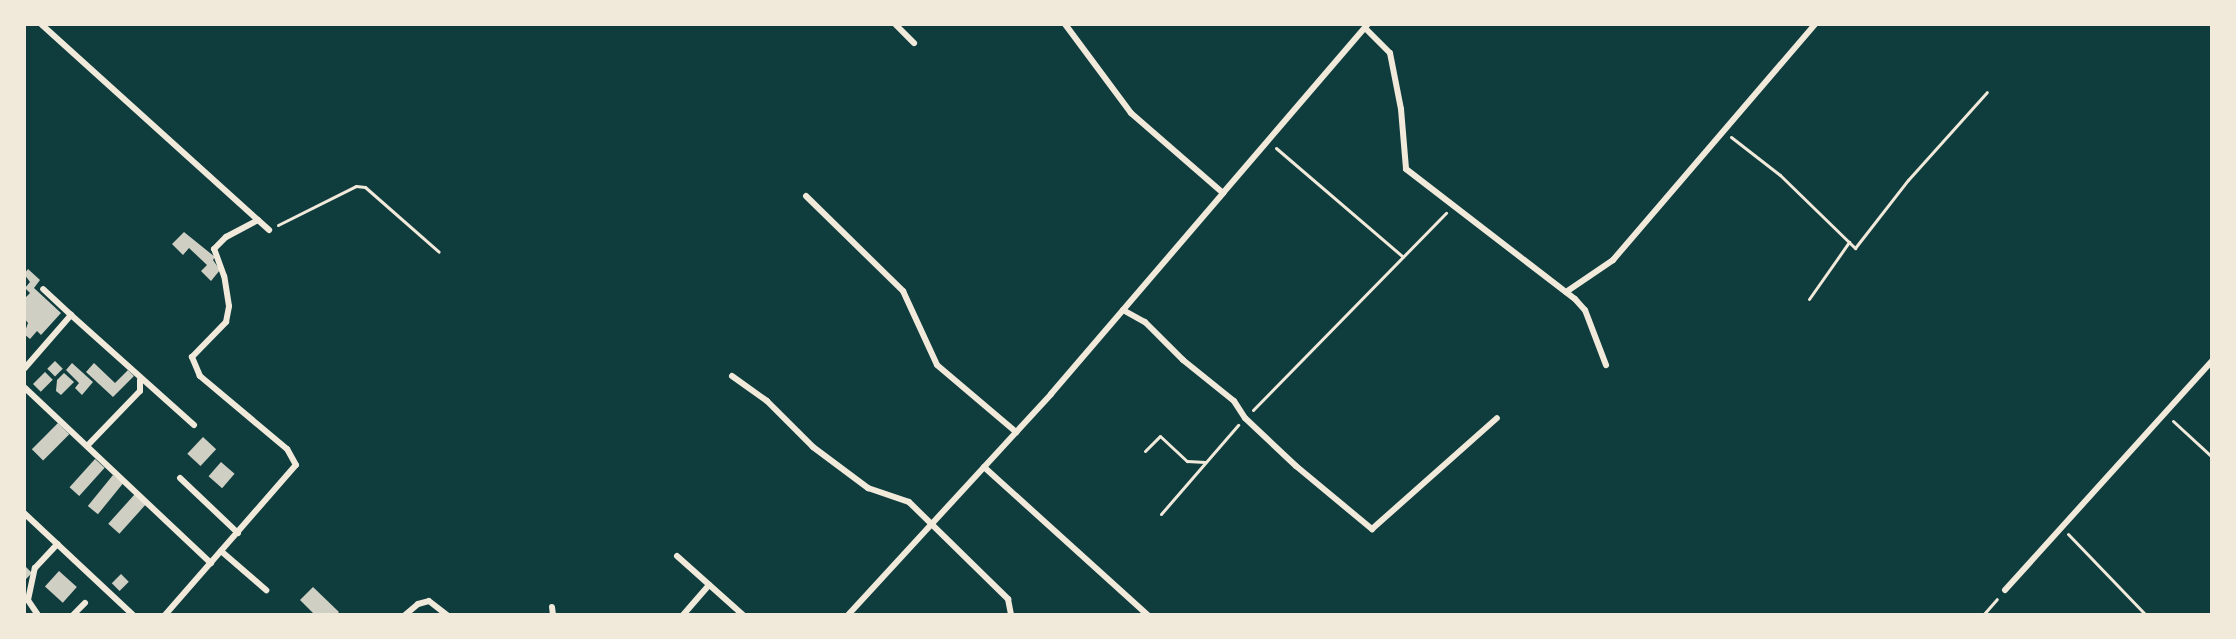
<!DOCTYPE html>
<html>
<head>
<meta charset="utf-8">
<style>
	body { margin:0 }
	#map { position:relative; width:2236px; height:639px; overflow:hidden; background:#0f3d3e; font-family:"Sofia Sans Condensed",sans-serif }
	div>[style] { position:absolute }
	.building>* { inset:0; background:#cfcfc3; transform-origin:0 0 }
	.path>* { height:3px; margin:-1.5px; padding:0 1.5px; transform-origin:1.5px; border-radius:1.5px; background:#f1e9da }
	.minor>* { height:6px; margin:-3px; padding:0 3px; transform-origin:3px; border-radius:3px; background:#f1e9da }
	span { translate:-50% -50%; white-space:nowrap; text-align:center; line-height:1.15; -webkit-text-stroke:4.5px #f1e9da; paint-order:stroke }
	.frame { position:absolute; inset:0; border:26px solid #f1e9da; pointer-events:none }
</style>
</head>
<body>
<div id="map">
	<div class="building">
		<i style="clip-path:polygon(184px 232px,215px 257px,213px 260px,220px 270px,211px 281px,201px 271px,207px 265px,189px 248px,183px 255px,172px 244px)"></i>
		<i style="clip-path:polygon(28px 269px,40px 280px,34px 288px,61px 313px,41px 335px,37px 331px,30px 339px,24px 334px,28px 323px,24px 318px,24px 299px,30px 293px,25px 288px,30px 282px,24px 274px)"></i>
		<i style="left:55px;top:361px;width:11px;height:11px;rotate:45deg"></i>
		<i style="clip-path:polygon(72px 363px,93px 382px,82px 395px,75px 388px,79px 383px,66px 370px)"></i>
		<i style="clip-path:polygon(94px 363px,115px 383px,128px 370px,134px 376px,113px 397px,86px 372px)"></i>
		<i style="left:45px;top:372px;width:11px;height:17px;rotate:45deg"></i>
		<i style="clip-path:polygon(64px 373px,74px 382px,61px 395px,56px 391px,57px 380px)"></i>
		<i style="left:58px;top:423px;width:16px;height:37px;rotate:45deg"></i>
		<i style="left:203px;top:437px;width:18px;height:23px;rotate:43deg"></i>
		<i style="left:95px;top:459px;width:13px;height:38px;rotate:42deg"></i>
		<i style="left:221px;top:462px;width:18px;height:19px;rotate:41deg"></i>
		<i style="left:113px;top:475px;width:13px;height:40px;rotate:39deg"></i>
		<i style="left:135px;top:494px;width:15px;height:40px;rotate:42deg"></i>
		<i style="clip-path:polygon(24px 565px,32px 573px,24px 581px)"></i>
		<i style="left:59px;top:571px;width:24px;height:21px;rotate:42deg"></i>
		<i style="left:121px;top:574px;width:11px;height:13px;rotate:45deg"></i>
		<i style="clip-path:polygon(313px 587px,339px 612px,336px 615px,315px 615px,300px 600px)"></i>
	</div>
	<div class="path">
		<i style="left:1731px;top:137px;width:62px;rotate:37.8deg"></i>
		<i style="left:1780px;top:175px;width:105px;rotate:44.2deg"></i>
		<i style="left:1855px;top:248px;width:86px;rotate:-52.1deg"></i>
		<i style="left:1908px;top:180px;width:118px;rotate:-48.1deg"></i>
		<i style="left:1276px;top:148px;width:167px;rotate:40.6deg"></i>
		<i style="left:278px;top:225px;width:87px;rotate:-26.6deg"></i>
		<i style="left:356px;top:186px;width:9px;rotate:6deg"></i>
		<i style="left:365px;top:187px;width:98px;rotate:41.3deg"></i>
		<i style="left:1809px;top:299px;width:70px;rotate:-54.9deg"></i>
		<i style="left:1253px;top:410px;width:276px;rotate:-45.6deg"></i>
		<i style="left:2173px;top:421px;width:53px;rotate:42.7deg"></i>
		<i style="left:1145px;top:451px;width:21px;rotate:-45deg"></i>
		<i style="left:1160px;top:436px;width:37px;rotate:43deg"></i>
		<i style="left:1187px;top:461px;width:18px;rotate:3deg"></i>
		<i style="left:1161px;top:514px;width:118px;rotate:-49.1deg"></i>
		<i style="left:2068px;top:534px;width:112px;rotate:46.1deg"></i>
		<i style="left:1983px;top:615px;width:21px;rotate:-49deg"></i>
	</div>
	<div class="minor">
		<i style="left:41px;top:24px;width:292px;rotate:42.1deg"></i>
		<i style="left:895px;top:24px;width:27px;rotate:45deg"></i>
		<i style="left:1365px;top:28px;width:35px;rotate:45deg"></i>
		<i style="left:1390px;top:53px;width:57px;rotate:78.9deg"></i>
		<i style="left:1401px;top:109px;width:60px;rotate:85.2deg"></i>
		<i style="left:1406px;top:169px;width:213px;rotate:37.6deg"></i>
		<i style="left:1575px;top:299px;width:15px;rotate:48deg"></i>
		<i style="left:1585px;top:310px;width:59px;rotate:69.1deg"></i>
		<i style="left:1223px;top:193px;width:223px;rotate:-49.4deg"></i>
		<i style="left:806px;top:196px;width:136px;rotate:44.4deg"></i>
		<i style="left:903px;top:291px;width:81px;rotate:65.3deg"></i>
		<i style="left:937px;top:365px;width:104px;rotate:40.3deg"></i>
		<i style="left:1566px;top:292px;width:57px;rotate:-34.2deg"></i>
		<i style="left:1613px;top:260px;width:311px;rotate:-49.4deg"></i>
		<i style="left:1123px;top:310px;width:25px;rotate:29deg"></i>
		<i style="left:1145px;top:322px;width:54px;rotate:45deg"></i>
		<i style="left:1183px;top:360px;width:65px;rotate:38.8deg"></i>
		<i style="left:1234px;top:401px;width:20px;rotate:57deg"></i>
		<i style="left:1245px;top:418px;width:70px;rotate:43.3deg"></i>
		<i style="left:1296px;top:466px;width:99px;rotate:39.7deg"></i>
		<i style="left:1372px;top:529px;width:167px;rotate:-41.6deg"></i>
		<i style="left:71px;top:315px;width:165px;rotate:41.8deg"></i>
		<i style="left:24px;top:369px;width:72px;rotate:-49deg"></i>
		<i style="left:71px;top:315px;width:38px;rotate:-137deg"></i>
		<i style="left:732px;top:376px;width:43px;rotate:35.5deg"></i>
		<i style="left:767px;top:401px;width:65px;rotate:45deg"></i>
		<i style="left:813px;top:447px;width:69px;rotate:36.7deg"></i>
		<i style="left:868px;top:488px;width:43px;rotate:18.9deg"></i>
		<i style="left:909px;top:502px;width:139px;rotate:44.4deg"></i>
		<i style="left:1008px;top:599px;width:16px;rotate:79deg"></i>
		<i style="left:24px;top:387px;width:257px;rotate:43.3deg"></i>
		<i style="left:87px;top:446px;width:76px;rotate:-46.1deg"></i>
		<i style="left:140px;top:391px;width:11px;rotate:-90deg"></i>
		<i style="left:984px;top:467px;width:221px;rotate:42.1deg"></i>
		<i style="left:180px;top:478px;width:80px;rotate:43.5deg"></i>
		<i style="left:24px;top:513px;width:149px;rotate:43.1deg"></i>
		<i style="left:221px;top:551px;width:60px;rotate:40.9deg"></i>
		<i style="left:677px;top:556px;width:89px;rotate:41.8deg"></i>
		<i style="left:2005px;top:590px;width:309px;rotate:-47.9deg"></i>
		<i style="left:552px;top:607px;width:8px;rotate:83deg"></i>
		<i style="left:38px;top:615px;width:18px;rotate:-124deg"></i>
		<i style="left:28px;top:600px;width:33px;rotate:-78deg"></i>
		<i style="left:35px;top:568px;width:33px;rotate:-47deg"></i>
		<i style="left:73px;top:615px;width:17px;rotate:-45deg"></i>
		<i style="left:165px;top:615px;width:199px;rotate:-48.9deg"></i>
		<i style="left:296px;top:465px;width:18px;rotate:-119deg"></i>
		<i style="left:287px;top:449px;width:114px;rotate:-140deg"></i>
		<i style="left:200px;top:376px;width:21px;rotate:-113deg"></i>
		<i style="left:192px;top:357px;width:49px;rotate:-45.8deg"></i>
		<i style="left:226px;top:322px;width:16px;rotate:-79deg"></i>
		<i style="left:229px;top:306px;width:30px;rotate:-99deg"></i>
		<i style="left:224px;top:276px;width:29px;rotate:-110deg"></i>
		<i style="left:214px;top:249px;width:17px;rotate:-45deg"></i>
		<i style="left:226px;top:237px;width:36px;rotate:-28deg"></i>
		<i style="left:258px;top:220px;width:15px;rotate:42deg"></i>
		<i style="left:405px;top:615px;width:17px;rotate:-40deg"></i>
		<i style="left:418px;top:604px;width:11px;rotate:-15deg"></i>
		<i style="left:429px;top:601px;width:23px;rotate:38deg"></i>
		<i style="left:683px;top:615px;width:40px;rotate:-49deg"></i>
		<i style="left:848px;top:615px;width:300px;rotate:-47.4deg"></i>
		<i style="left:1051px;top:394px;width:265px;rotate:-49.4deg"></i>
		<i style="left:1223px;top:193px;width:122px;rotate:-139deg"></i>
		<i style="left:1131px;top:113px;width:111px;rotate:-126.6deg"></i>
	</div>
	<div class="frame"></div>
</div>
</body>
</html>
